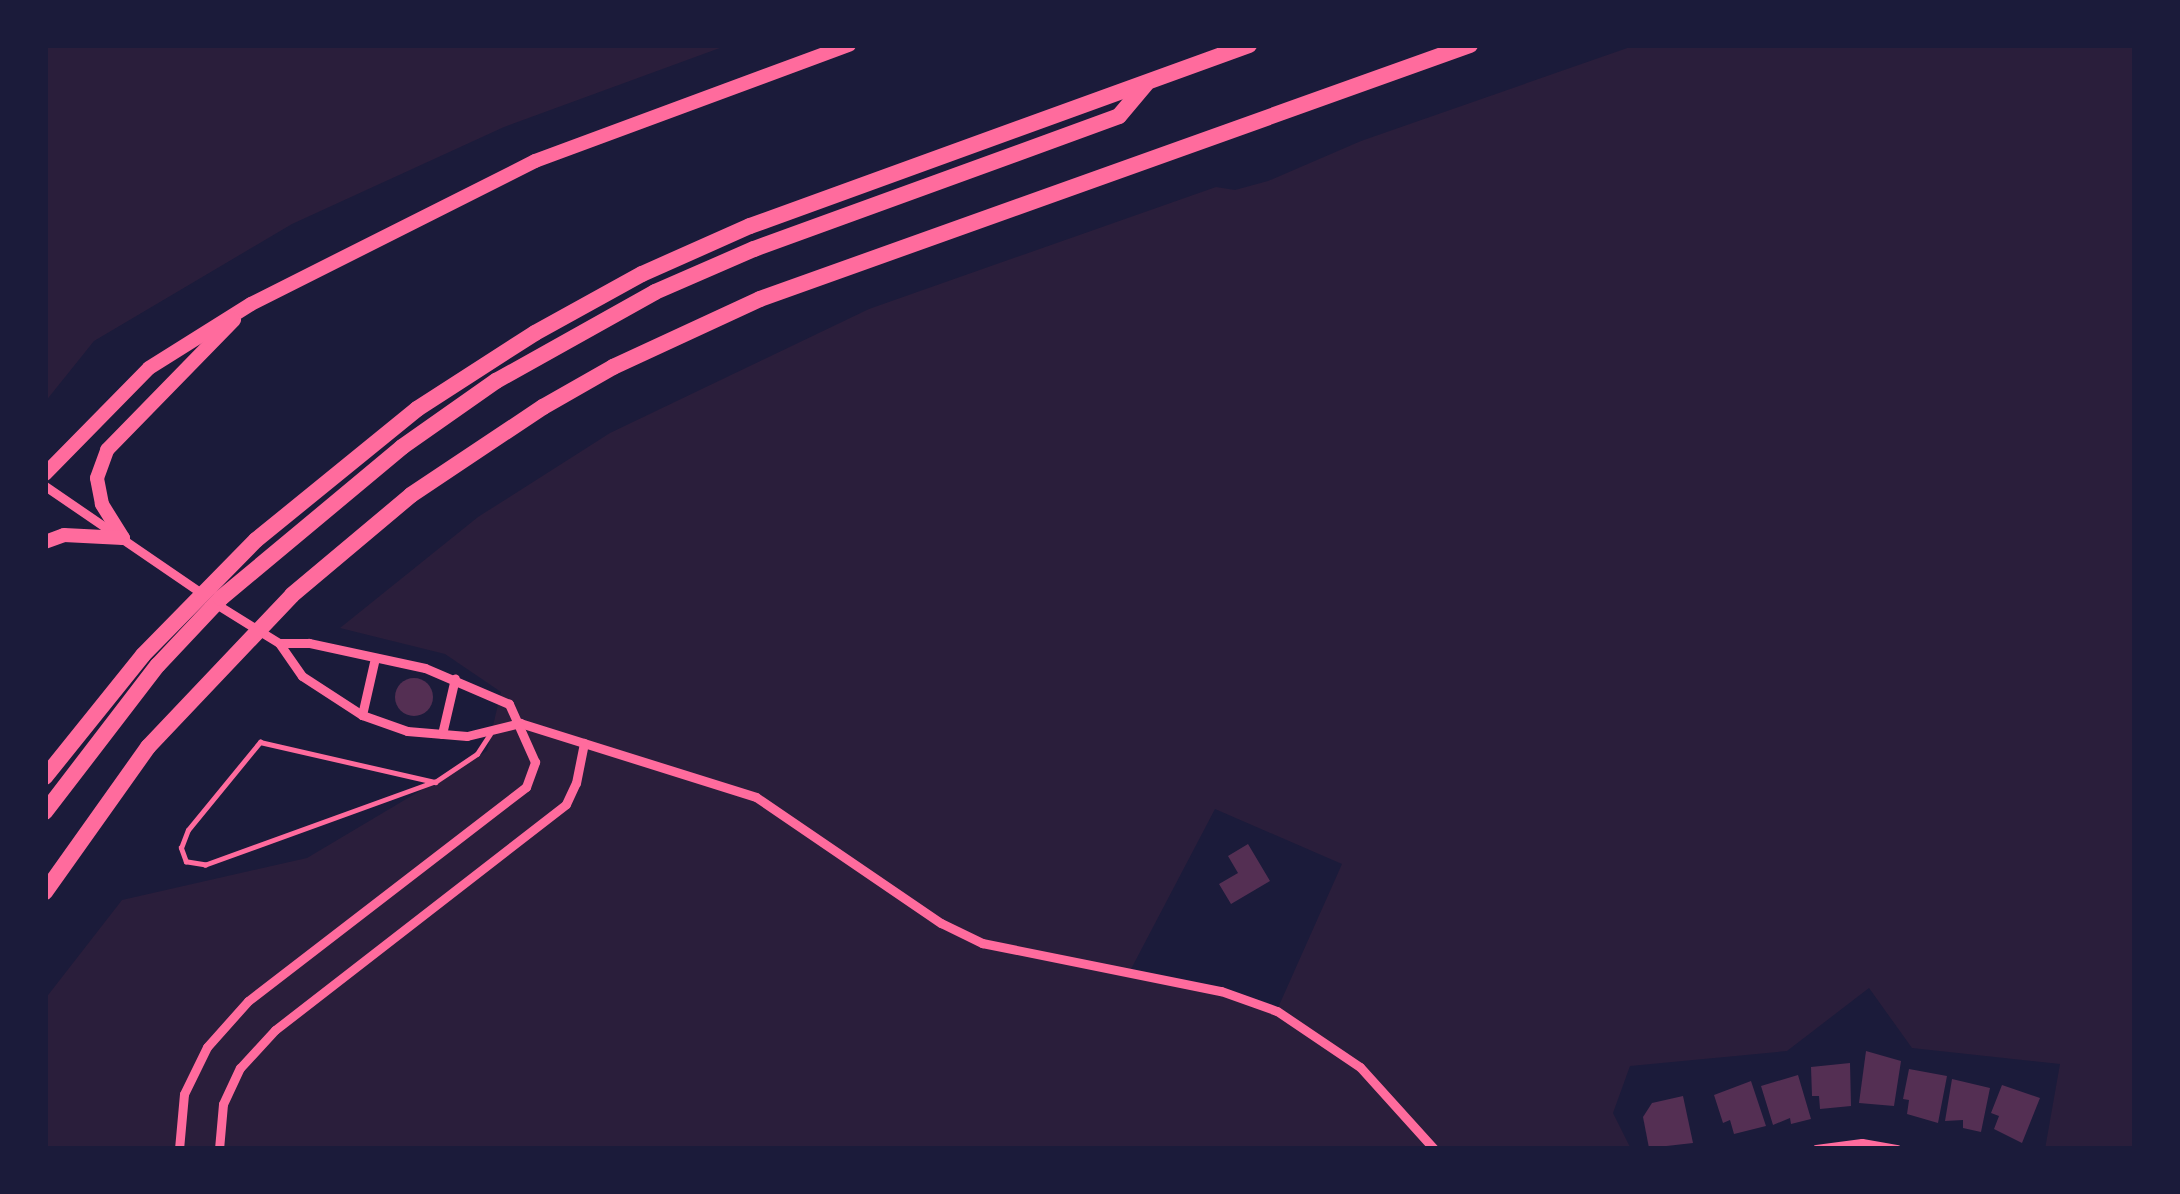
<!DOCTYPE html>
<html>
<head>
<meta charset="utf-8">
<style>
	body { margin:0 }
	#map { position:relative; width:2180px; height:1194px; overflow:hidden; background:#1b1b3a; font-family:"Space Grotesk",sans-serif }
	div>[style] { position:absolute }
	.green>* { inset:0; background:#2a1e3b }
	.building>* { inset:0; background:#542f53 }
	.round { border-radius:50% }
	.service>* { height:4.5px; margin:-2.25px; padding:0 2.25px; transform-origin:2.25px; border-radius:2.25px; background:#ff6b9d }
	.minor>* { height:9px; margin:-4.5px; padding:0 4.5px; transform-origin:4.5px; border-radius:4.5px; background:#ff6b9d }
	.secondary>* { height:14px; margin:-7px; padding:0 7px; transform-origin:7px; border-radius:7px; background:#ff6b9d }
	.motorway>* { height:16px; margin:-8px; padding:0 8px; transform-origin:8px; border-radius:8px; background:#ff6b9d }
	span { translate:-50% -50%; white-space:nowrap; text-align:center; line-height:1.15; -webkit-text-stroke:9px #1b1b3a; paint-order:stroke }
	.frame { position:absolute; inset:0; border:48px solid #1b1b3a; pointer-events:none }
</style>
</head>
<body>
<div id="map">
	<div class="green">
		<i style="clip-path:polygon(45px 45px,728px 45px,504px 127px,292px 224px,94px 341px,45px 402px)"></i>
		<i style="clip-path:polygon(evenodd,1636px 45px,2135px 45px,2135px 1149px,2045px 1149px,2060px 1064px,1912px 1048px,1869px 988px,1787px 1051px,1630px 1066px,1613px 1113px,1631px 1149px,45px 1149px,45px 999px,122px 900px,307px 858px,487px 751px,501px 692px,445px 654px,340px 628px,478px 517px,610px 433px,869px 309px,1216px 187px,1235px 190px,1268px 181px,1361px 141px,1636px 45px,1215px 809px,1342px 864px,1277px 1010px,1130px 971px,1215px 809px)"></i>
	</div>
	<div class="building">
		<i class="round" style="left:395px;top:678px;width:38px;height:38px"></i>
		<i style="clip-path:polygon(1248px 844px,1270px 881px,1231px 904px,1219px 884px,1238px 873px,1228px 856px)"></i>
		<i style="clip-path:polygon(1866px 1051px,1901px 1061px,1894px 1106px,1859px 1103px)"></i>
		<i style="clip-path:polygon(1850px 1063px,1851px 1106px,1820px 1109px,1819px 1096px,1812px 1096px,1811px 1067px)"></i>
		<i style="clip-path:polygon(1909px 1069px,1947px 1076px,1938px 1123px,1907px 1114px,1909px 1100px,1903px 1099px)"></i>
		<i style="clip-path:polygon(1798px 1075px,1811px 1119px,1791px 1124px,1790px 1118px,1773px 1125px,1761px 1086px)"></i>
		<i style="clip-path:polygon(1952px 1079px,1990px 1088px,1981px 1132px,1963px 1128px,1963px 1120px,1945px 1121px)"></i>
		<i style="clip-path:polygon(1751px 1081px,1766px 1126px,1734px 1134px,1730px 1120px,1723px 1123px,1714px 1095px)"></i>
		<i style="clip-path:polygon(2002px 1085px,2040px 1098px,2022px 1143px,1994px 1129px,1999px 1116px,1991px 1113px)"></i>
		<i style="clip-path:polygon(1683px 1096px,1693px 1143px,1649px 1148px,1643px 1117px,1652px 1103px)"></i>
	</div>
	<div class="service">
		<i style="left:435px;top:782px;width:244px;rotate:160.1deg"></i>
		<i style="left:206px;top:865px;width:20px;rotate:-171deg"></i>
		<i style="left:186px;top:862px;width:15px;rotate:-110deg"></i>
		<i style="left:181px;top:848px;width:19px;rotate:-69deg"></i>
		<i style="left:188px;top:830px;width:114px;rotate:-50.7deg"></i>
		<i style="left:260px;top:742px;width:180px;rotate:12.9deg"></i>
		<i style="left:435px;top:782px;width:50px;rotate:-33.7deg"></i>
		<i style="left:477px;top:754px;width:24px;rotate:-57deg"></i>
	</div>
	<div class="minor">
		<i style="left:45px;top:486px;width:191px;rotate:34.4deg"></i>
		<i style="left:279px;top:643px;width:40px;rotate:55.1deg"></i>
		<i style="left:302px;top:676px;width:72px;rotate:33deg"></i>
		<i style="left:362px;top:715px;width:48px;rotate:19.6deg"></i>
		<i style="left:407px;top:731px;width:60px;rotate:4.8deg"></i>
		<i style="left:467px;top:736px;width:55px;rotate:-13.8deg"></i>
		<i style="left:520px;top:723px;width:247px;rotate:17.4deg"></i>
		<i style="left:756px;top:797px;width:224px;rotate:34.3deg"></i>
		<i style="left:941px;top:923px;width:46px;rotate:26deg"></i>
		<i style="left:982px;top:943px;width:244px;rotate:11.4deg"></i>
		<i style="left:1221px;top:991px;width:59px;rotate:19.7deg"></i>
		<i style="left:1277px;top:1011px;width:100px;rotate:34deg"></i>
		<i style="left:1360px;top:1067px;width:110px;rotate:47.9deg"></i>
		<i style="left:362px;top:715px;width:58px;rotate:-77.2deg"></i>
		<i style="left:442px;top:734px;width:57px;rotate:-76.9deg"></i>
		<i style="left:179px;top:1149px;width:55px;rotate:-84.8deg"></i>
		<i style="left:184px;top:1094px;width:52px;rotate:-63.9deg"></i>
		<i style="left:207px;top:1047px;width:62px;rotate:-48.3deg"></i>
		<i style="left:248px;top:1001px;width:351px;rotate:-37.6deg"></i>
		<i style="left:526px;top:787px;width:27px;rotate:-70deg"></i>
		<i style="left:535px;top:762px;width:64px;rotate:-114.1deg"></i>
		<i style="left:509px;top:704px;width:91px;rotate:-156.8deg"></i>
		<i style="left:425px;top:668px;width:119px;rotate:-167.8deg"></i>
		<i style="left:309px;top:643px;width:30px;rotate:180deg"></i>
		<i style="left:279px;top:643px;width:74px;rotate:-148.2deg"></i>
		<i style="left:219px;top:1149px;width:45px;rotate:-84.9deg"></i>
		<i style="left:223px;top:1104px;width:40px;rotate:-65deg"></i>
		<i style="left:240px;top:1068px;width:52px;rotate:-47.4deg"></i>
		<i style="left:275px;top:1030px;width:368px;rotate:-37.8deg"></i>
		<i style="left:566px;top:804px;width:23px;rotate:-65deg"></i>
		<i style="left:576px;top:783px;width:41px;rotate:-78.7deg"></i>
		<i style="left:1816px;top:1149px;width:46px;rotate:-7.4deg"></i>
		<i style="left:1862px;top:1143px;width:36px;rotate:10deg"></i>
	</div>
	<div class="secondary">
		<i style="left:45px;top:474px;width:148px;rotate:-45.5deg"></i>
		<i style="left:149px;top:368px;width:120px;rotate:-32.1deg"></i>
		<i style="left:251px;top:304px;width:318px;rotate:-26.7deg"></i>
		<i style="left:535px;top:161px;width:335px;rotate:-20.3deg"></i>
		<i style="left:123px;top:538px;width:40px;rotate:-122deg"></i>
		<i style="left:102px;top:504px;width:26px;rotate:-101deg"></i>
		<i style="left:97px;top:478px;width:30px;rotate:-70deg"></i>
		<i style="left:107px;top:450px;width:182px;rotate:-45.7deg"></i>
		<i style="left:45px;top:542px;width:20px;rotate:-20deg"></i>
		<i style="left:64px;top:535px;width:59px;rotate:2.9deg"></i>
	</div>
	<div class="motorway">
		<i style="left:45px;top:777px;width:156px;rotate:-51.2deg"></i>
		<i style="left:143px;top:655px;width:161px;rotate:-45.5deg"></i>
		<i style="left:256px;top:540px;width:208px;rotate:-39.1deg"></i>
		<i style="left:417px;top:409px;width:140px;rotate:-32.8deg"></i>
		<i style="left:535px;top:333px;width:122px;rotate:-28.9deg"></i>
		<i style="left:642px;top:274px;width:118px;rotate:-24deg"></i>
		<i style="left:750px;top:226px;width:531px;rotate:-19.94deg"></i>
		<i style="left:45px;top:812px;width:185px;rotate:-52.5deg"></i>
		<i style="left:158px;top:665px;width:92px;rotate:-46.8deg"></i>
		<i style="left:221px;top:598px;width:236px;rotate:-39.8deg"></i>
		<i style="left:402px;top:447px;width:115px;rotate:-35.1deg"></i>
		<i style="left:496px;top:381px;width:182px;rotate:-29.2deg"></i>
		<i style="left:655px;top:292px;width:108px;rotate:-23.5deg"></i>
		<i style="left:754px;top:249px;width:388px;rotate:-20deg"></i>
		<i style="left:1119px;top:116px;width:42px;rotate:-49.8deg"></i>
		<i style="left:45px;top:892px;width:178px;rotate:-54.6deg"></i>
		<i style="left:148px;top:747px;width:209px;rotate:-46.5deg"></i>
		<i style="left:292px;top:595px;width:155px;rotate:-40deg"></i>
		<i style="left:411px;top:495px;width:159px;rotate:-33.7deg"></i>
		<i style="left:543px;top:407px;width:81px;rotate:-29.7deg"></i>
		<i style="left:613px;top:367px;width:162px;rotate:-24.8deg"></i>
		<i style="left:760px;top:299px;width:754px;rotate:-19.68deg"></i>
	</div>
	<div class="frame"></div>
</div>
</body>
</html>
